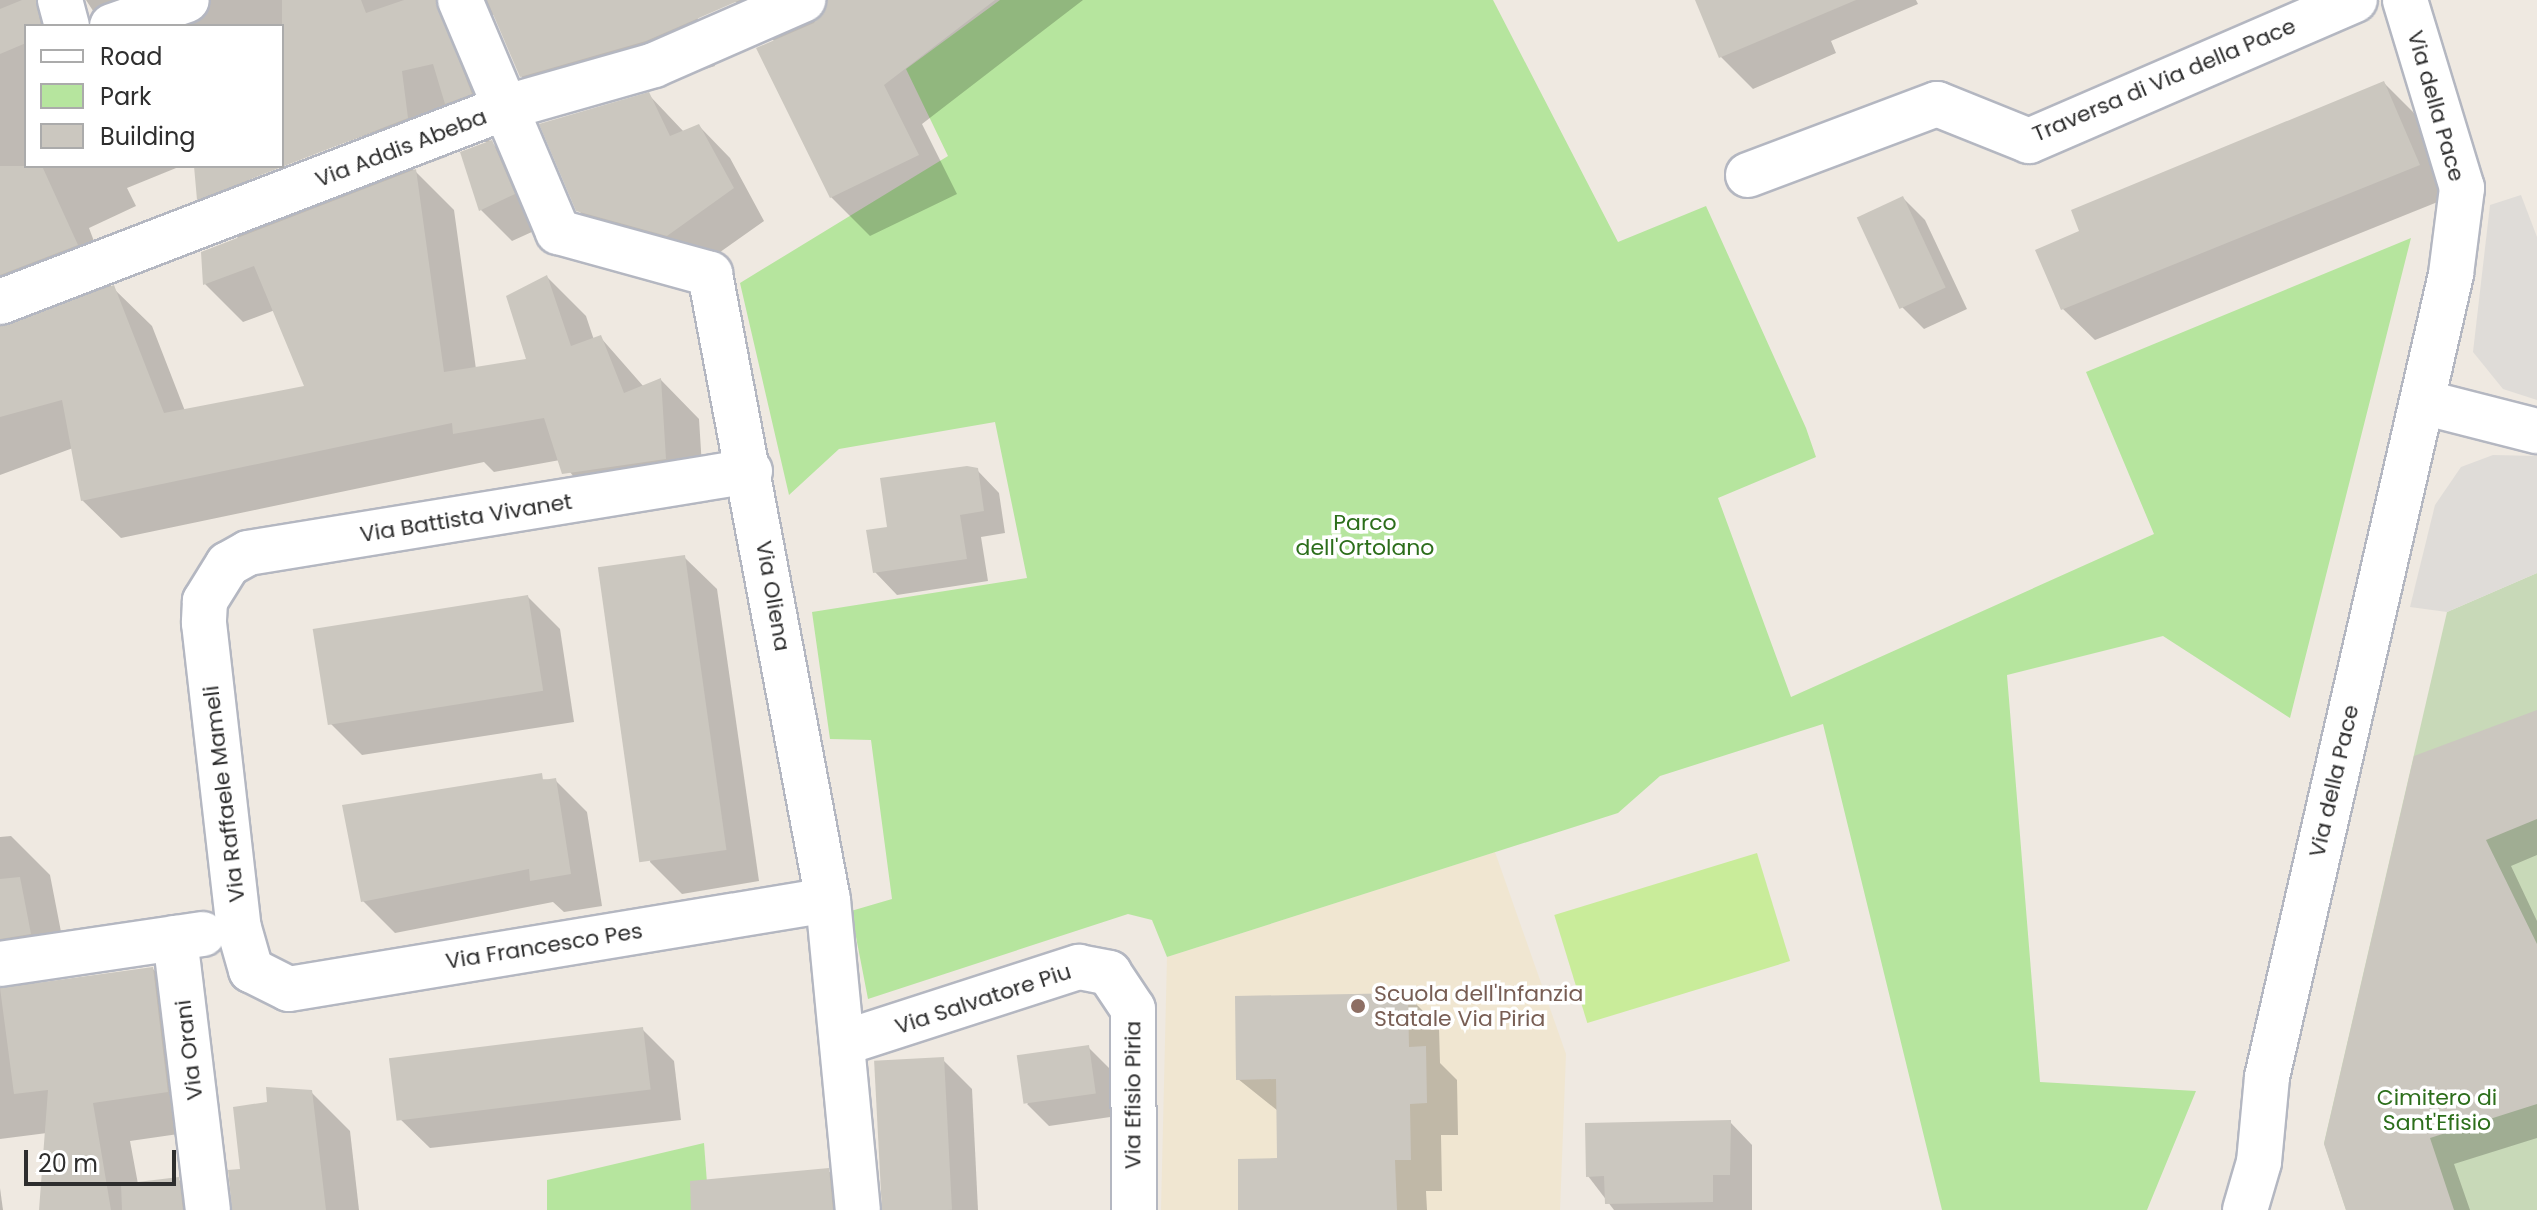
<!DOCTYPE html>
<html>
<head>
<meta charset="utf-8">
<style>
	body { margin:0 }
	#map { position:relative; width:2537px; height:1210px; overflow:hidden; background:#efe9e1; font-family:Poppins,sans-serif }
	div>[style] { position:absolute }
	.education>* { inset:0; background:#f0e6d1 }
	.green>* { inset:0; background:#b6e59e }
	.cemetery>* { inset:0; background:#c8d9b8 }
	.pitch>* { inset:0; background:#c9ec9a; transform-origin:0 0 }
	.plaza>* { inset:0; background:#dfdcd8 }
	.shadow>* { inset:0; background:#0003 }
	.building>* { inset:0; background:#cbc7bf; transform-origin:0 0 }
	.roads { filter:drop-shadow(2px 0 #b4b7c1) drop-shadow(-2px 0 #b4b7c1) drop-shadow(0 2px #b4b7c1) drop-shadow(0 -2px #b4b7c1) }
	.minor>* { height:44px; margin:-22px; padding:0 22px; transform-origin:22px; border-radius:22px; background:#fff }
	.tertiary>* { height:44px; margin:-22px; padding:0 22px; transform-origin:22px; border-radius:22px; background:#fff }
	.dots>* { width:22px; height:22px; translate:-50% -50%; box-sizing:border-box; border:4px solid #fff; border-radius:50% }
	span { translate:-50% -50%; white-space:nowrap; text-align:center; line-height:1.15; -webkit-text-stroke:7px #fff; paint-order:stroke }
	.street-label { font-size:22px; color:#2e2e2e }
	.park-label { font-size:22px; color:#2c6e1b }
	.education-label { font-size:22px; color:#785e54 }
	.left { translate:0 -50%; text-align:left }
	.legend { position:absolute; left:24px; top:24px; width:260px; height:144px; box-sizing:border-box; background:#fff; border:2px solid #ababab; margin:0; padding:10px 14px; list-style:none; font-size:24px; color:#2e2e2e }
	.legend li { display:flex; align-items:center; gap:16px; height:40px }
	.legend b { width:40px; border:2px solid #ababab }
	.scale { position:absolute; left:24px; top:1150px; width:152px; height:36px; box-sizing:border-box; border:4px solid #2e2e2e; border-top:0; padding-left:10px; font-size:24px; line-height:28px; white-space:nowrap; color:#2e2e2e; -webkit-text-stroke:6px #fff; paint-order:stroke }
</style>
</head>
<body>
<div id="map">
	<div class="education">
		<i style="clip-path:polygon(1495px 852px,1566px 1054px,1560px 1210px,1161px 1210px,1167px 957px)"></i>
	</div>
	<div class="green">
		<i style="clip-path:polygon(1000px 0,1493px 0,1618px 242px,1706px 206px,1806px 428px,1816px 457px,1718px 498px,1791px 697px,2154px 534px,2086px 372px,2411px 238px,2290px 718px,2163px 636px,2007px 675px,2040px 1082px,2196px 1091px,2147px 1210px,1942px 1210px,1823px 724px,1660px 776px,1618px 813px,1167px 957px,1152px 920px,1128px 914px,868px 999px,851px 911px,892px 899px,871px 740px,830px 739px,812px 612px,1027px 578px,995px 422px,839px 449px,789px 495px,740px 283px,948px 156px,906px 69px)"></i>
		<i style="clip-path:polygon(704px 1143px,709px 1210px,547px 1210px,547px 1180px)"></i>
	</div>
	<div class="cemetery">
		<i style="clip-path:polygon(2537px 573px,2537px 1210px,2346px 1210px,2324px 1143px,2447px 612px)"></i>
	</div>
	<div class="pitch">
		<i style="left:1757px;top:853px;width:113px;height:212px;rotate:73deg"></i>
	</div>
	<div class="plaza">
		<i style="clip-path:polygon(2521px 195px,2537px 237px,2537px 400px,2503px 389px,2473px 352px,2490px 205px)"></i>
		<i style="clip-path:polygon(2493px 455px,2537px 456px,2537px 573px,2447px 612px,2410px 607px,2435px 505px,2461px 467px)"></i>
	</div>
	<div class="shadow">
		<i style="clip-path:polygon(0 0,38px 0,64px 26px,26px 26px,26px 166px,181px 166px,127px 188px,136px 206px,89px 228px,111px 286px,152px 326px,185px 411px,307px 387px,275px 310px,243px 322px,205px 284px,239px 239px,199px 199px,195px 166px,278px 166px,228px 190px,419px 116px,282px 165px,282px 26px,103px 26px,86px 0,691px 0,715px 66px,560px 115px,521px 76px,495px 14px,478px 24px,510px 132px,489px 140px,523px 174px,545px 226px,512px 241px,481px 210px,487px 143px,451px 107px,440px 110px,446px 157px,413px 169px,454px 210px,476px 369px,529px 361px,547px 277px,586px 316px,594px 340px,601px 338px,644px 387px,661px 380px,699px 419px,704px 498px,603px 512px,560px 460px,494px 472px,484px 462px,121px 538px,82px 500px,73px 448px,0 475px)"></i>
		<i style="clip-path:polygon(1083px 0,922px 124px,957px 194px,870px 236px,831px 197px,774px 41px,734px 0)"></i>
		<i style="clip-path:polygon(1703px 0,1916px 0,1918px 4px,1831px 41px,1836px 53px,1753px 89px,1721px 57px)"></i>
		<i style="clip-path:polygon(2384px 83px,2416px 115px,2450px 197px,2095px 340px,2063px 309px,2082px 232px)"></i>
		<i style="clip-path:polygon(649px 95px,684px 132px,699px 126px,730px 158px,764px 221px,699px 267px,610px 242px,578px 210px)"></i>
		<i style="clip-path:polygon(1903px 198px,1925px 220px,1967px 309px,1924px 329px,1902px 307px,1861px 221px)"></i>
		<i style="clip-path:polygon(977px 470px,999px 493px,1005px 533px,981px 537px,988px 581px,897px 595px,875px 572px)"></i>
		<i style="clip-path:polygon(685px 558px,717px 589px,759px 881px,682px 894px,650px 862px)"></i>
		<i style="clip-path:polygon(528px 597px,560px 629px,574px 722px,362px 755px,330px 723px,360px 626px)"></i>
		<i style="clip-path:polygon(2537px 712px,2537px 855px,2511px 866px,2537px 921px,2537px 1138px,2454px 1164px,2470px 1210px,2348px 1210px,2326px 1144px)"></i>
		<i style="clip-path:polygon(514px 778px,555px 780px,587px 812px,602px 906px,564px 912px,553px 902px,395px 933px,363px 901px)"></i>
		<i style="clip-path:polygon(11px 836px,50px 875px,69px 973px,20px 988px,153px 969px,191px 1008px,206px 1130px,130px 1141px,138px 1184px,178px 1179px,209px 1210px,41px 1210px,47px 1133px,0 1139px,0 837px)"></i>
		<i style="clip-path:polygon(1407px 995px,1439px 1027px,1440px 1063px,1457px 1080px,1458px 1135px,1441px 1135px,1442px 1191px,1426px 1191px,1427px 1210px,1240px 1210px,1279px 1160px,1278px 1111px,1238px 1079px)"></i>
		<i style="clip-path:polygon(642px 1029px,674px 1061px,681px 1120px,430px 1148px,398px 1117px)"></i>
		<i style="clip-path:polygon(1088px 1047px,1110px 1069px,1117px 1116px,1049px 1126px,1027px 1104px)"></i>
		<i style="clip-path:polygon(943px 1060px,972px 1089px,978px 1210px,883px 1210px,881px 1165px)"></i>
		<i style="clip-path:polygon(311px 1092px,350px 1131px,359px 1210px,233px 1210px,269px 1103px)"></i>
		<i style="clip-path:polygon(1730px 1122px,1752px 1145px,1752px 1210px,1614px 1210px,1588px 1176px)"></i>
		<i style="clip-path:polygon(828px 1170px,859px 1210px,739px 1210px)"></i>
		<i style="clip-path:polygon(0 1188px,3px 1210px,0 1210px)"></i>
	</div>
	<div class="building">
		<i style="clip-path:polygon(22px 0,36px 0,41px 26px,26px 26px,26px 43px,0 54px,0 9px)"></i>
		<i style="clip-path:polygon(282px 0,361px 0,366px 13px,404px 0,436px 0,472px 94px,445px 104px,433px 64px,402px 71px,408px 118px,197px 200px,194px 166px,282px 166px)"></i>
		<i style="clip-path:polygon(487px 0,740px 0,646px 41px,520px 77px)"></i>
		<i style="clip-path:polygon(828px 0,995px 0,884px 85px,919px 155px,830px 198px,756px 48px,814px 23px)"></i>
		<i style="clip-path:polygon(1695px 0,1856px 0,1719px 58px)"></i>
		<i style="clip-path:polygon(2384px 81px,2420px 165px,2061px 310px,2035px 250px,2079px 231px,2071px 210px)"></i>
		<i style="clip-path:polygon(649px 92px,670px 136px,699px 124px,734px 188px,667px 236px,576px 211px,539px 124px)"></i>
		<i style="clip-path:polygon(492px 140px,515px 194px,479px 211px,460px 152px)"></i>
		<i style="clip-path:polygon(0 166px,42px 166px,78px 245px,0 275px)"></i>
		<i style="clip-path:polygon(416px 169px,444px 372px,526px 359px,506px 296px,547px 275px,571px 346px,601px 335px,624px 393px,661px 378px,666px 459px,562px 474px,544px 418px,453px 434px,452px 423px,81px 501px,62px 400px,0 417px,0 326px,114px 285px,164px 413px,304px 386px,254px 266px,203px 285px,201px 252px)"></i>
		<i style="left:1903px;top:196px;width:101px;height:51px;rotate:65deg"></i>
		<i style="clip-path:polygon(967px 466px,978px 468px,984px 511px,960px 515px,967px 559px,873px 573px,866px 530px,887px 527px,880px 478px)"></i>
		<i style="left:685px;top:555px;width:298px;height:88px;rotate:82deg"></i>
		<i style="left:528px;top:595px;width:97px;height:218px;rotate:81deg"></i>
		<i style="clip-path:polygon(2537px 710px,2537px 819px,2486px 840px,2537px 944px,2537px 1104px,2430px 1138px,2454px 1210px,2346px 1210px,2324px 1144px,2414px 756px)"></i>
		<i style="clip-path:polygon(542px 773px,543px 780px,556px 778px,571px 874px,530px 881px,529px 869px,361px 902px,342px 805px)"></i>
		<i style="clip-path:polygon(20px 877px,31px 934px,0 939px,0 879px)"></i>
		<i style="clip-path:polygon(153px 967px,168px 1092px,93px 1103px,111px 1210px,39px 1210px,48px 1090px,14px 1094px,0 988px)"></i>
		<i style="clip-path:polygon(1408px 993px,1409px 1047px,1426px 1046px,1427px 1103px,1410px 1104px,1411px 1160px,1395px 1160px,1397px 1210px,1238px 1210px,1238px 1159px,1277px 1158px,1276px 1079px,1236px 1080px,1235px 996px)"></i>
		<i style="left:643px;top:1027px;width:63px;height:256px;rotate:83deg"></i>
		<i style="left:1089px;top:1045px;width:49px;height:73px;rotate:82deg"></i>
		<i style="left:944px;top:1057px;width:153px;height:70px;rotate:87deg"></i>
		<i style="clip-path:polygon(266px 1087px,312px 1090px,326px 1210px,232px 1210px,228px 1170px,240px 1169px,233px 1107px,267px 1102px)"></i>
		<i style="clip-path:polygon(1731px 1120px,1730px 1175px,1713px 1175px,1713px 1202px,1605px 1204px,1604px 1176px,1586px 1177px,1585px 1123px)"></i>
		<i style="clip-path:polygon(829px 1168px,833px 1210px,691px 1210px,690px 1181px)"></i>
		<i style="clip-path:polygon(179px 1177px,183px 1210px,122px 1210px,121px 1184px)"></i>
	</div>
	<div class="roads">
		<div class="minor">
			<i style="left:60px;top:0;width:27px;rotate:75deg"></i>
			<i style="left:460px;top:0;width:252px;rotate:67.1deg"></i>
			<i style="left:558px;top:232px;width:158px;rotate:15.4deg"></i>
			<i style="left:710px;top:274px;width:637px;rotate:79.33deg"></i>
			<i style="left:828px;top:900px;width:311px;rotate:84.5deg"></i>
			<i style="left:112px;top:26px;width:79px;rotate:-19.1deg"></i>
			<i style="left:1748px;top:175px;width:202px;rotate:-20.6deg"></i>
			<i style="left:1937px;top:104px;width:99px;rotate:21.9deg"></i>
			<i style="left:2029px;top:141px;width:355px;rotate:-23.4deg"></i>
			<i style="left:0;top:302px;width:543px;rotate:-21.04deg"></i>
			<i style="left:507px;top:107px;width:153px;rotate:-15.9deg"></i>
			<i style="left:654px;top:65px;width:163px;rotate:-23.6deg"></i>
			<i style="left:2423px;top:402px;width:118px;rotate:14.3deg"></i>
			<i style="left:750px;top:471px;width:509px;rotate:170.72deg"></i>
			<i style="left:248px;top:553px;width:23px;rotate:151deg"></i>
			<i style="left:228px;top:564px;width:44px;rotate:121.9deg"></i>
			<i style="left:205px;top:601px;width:22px;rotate:93deg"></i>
			<i style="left:204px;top:623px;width:307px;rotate:83.5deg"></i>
			<i style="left:239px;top:928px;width:44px;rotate:74.1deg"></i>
			<i style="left:251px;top:970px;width:42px;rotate:26.6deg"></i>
			<i style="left:289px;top:989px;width:546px;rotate:-9.38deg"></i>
			<i style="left:175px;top:938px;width:274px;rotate:83.1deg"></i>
			<i style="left:0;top:964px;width:205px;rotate:-8.4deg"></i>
			<i style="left:843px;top:1043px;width:248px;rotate:-17.9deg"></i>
			<i style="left:1079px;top:967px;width:31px;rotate:11deg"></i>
			<i style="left:1109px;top:973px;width:43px;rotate:56.3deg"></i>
			<i style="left:1133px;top:1009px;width:201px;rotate:89.7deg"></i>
		</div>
		<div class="tertiary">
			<i style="left:2245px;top:1210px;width:50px;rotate:-73.7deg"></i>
			<i style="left:2259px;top:1162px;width:85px;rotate:-84.6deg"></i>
			<i style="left:2267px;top:1077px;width:824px;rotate:-77.09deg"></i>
			<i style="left:2451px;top:274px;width:87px;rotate:-82.7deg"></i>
			<i style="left:2462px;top:188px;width:196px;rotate:-106.9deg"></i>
		</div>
	</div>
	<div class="dots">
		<i style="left:1358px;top:1006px;background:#8d6e63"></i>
	</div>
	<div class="street-label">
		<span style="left:2164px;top:80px;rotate:-23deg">Traversa di Via della Pace</span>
		<span style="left:2436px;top:106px;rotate:74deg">Via della Pace</span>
		<span style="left:401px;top:148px;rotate:-21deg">Via Addis Abeba</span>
		<span style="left:466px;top:518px;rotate:-9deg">Via Battista Vivanet</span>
		<span style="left:773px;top:596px;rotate:80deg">Via Oliena</span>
		<span style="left:2334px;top:781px;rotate:-77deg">Via della Pace</span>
		<span style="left:224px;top:794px;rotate:-97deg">Via Raffaele Mameli</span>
		<span style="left:544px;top:946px;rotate:-9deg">Via Francesco Pes</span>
		<span style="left:983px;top:999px;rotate:-18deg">Via Salvatore Piu</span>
		<span style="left:189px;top:1050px;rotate:-97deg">Via Orani</span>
		<span style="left:1133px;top:1095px;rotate:-90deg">Via Efisio Piria</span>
	</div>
	<div class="park-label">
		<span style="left:1365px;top:535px">Parco<br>dell'Ortolano</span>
		<span style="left:2437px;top:1110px">Cimitero di<br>Sant'Efisio</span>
	</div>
	<div class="education-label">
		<span class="left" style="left:1374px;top:1006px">Scuola dell'Infanzia<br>Statale Via Piria</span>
	</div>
	<ul class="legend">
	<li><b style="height:10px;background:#fff"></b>Road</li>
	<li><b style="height:22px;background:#b6e59e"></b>Park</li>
	<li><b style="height:22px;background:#cbc7bf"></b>Building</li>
	</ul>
	<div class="scale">20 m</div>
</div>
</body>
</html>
